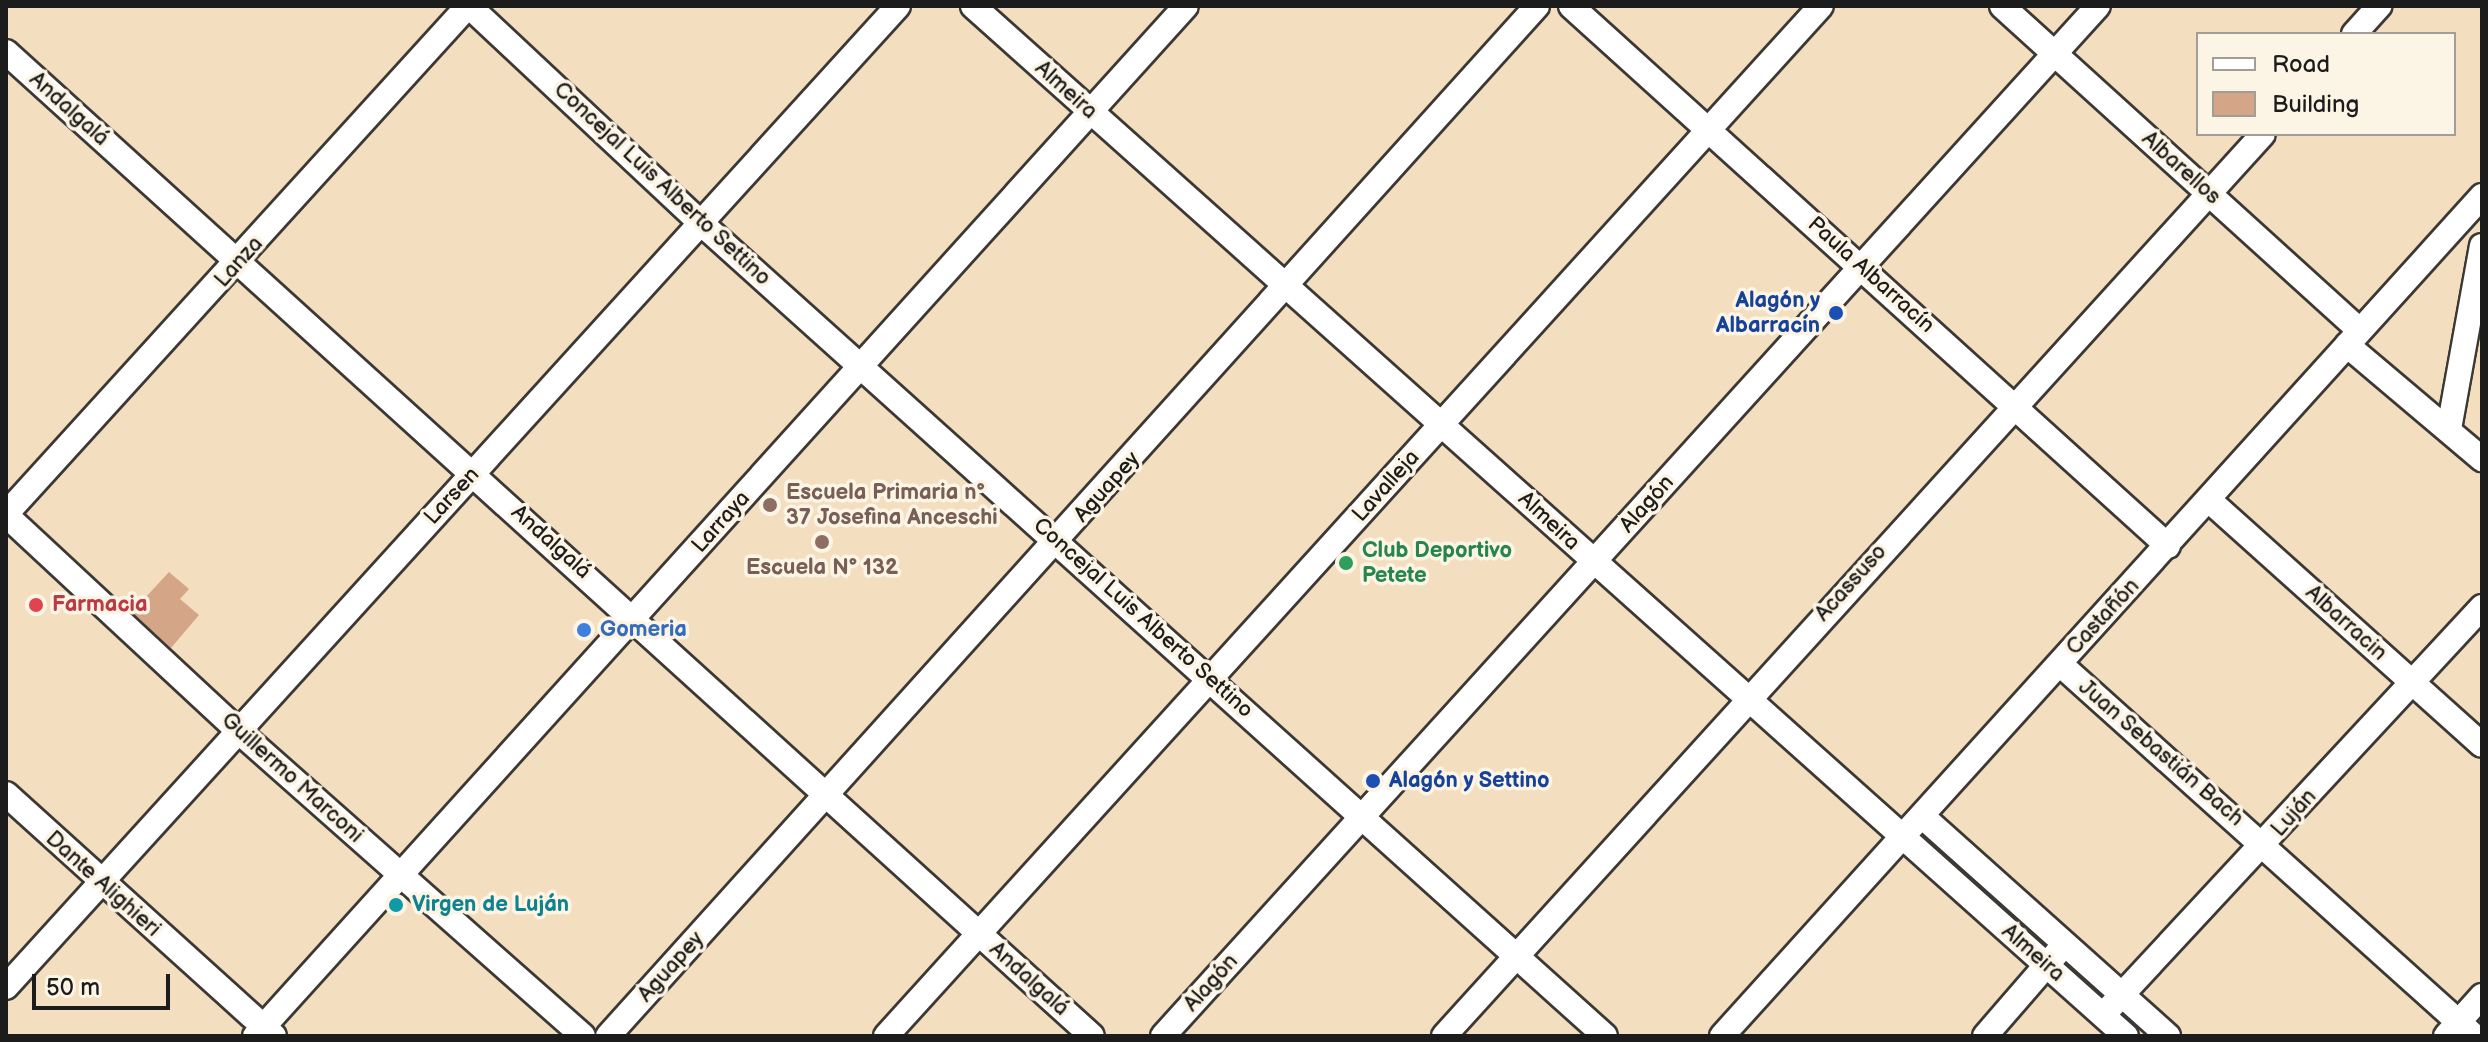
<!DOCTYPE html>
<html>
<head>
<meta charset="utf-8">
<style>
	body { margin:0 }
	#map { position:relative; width:2488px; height:1042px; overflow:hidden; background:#f3dec0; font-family:"Balsamiq Sans",sans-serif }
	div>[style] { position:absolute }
	.building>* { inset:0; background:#d5a588 }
	.roads { filter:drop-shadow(2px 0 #3c3935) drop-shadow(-2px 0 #3c3935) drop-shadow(0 2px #3c3935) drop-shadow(0 -2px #3c3935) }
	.minor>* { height:24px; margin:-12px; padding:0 12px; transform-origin:12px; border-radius:12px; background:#fff }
	.dots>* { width:22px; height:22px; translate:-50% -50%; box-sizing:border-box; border:4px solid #fcf5e5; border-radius:50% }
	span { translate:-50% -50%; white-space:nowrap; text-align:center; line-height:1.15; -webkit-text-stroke:7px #fcf5e5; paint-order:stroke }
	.street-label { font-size:22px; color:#1c1c1c }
	.transit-label { font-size:22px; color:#164399; font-weight:700 }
	.right { translate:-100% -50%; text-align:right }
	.left { translate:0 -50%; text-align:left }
	.education-label { font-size:22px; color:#785e54; font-weight:700 }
	.leisure-label { font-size:22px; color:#27864d; font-weight:700 }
	.health-label { font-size:22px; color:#be3a42; font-weight:700 }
	.shop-label { font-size:22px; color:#366cbe; font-weight:700 }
	.culture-label { font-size:22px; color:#0d838f; font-weight:700 }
	.frame { position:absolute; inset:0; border:8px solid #1c1c1c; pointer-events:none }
	.legend { position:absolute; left:2196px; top:32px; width:260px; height:104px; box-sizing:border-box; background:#fcf5e5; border:2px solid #a29e95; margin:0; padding:10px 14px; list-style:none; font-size:24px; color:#1c1c1c }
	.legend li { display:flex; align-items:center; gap:16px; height:40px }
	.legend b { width:40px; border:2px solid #a29e95 }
	.scale { position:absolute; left:32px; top:974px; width:138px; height:36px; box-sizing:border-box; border:4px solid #1c1c1c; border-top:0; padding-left:10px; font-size:24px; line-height:28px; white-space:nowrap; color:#1c1c1c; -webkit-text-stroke:6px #fcf5e5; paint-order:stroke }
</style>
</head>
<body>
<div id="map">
	<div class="building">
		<i style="clip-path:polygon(169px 572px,189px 589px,180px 599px,199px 615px,171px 648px,132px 612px)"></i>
	</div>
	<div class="roads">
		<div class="minor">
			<i style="left:469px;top:6px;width:319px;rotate:43.1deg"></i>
			<i style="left:702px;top:224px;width:1214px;rotate:41.96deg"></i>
			<i style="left:973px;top:6px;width:1546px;rotate:41.78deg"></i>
			<i style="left:1571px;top:6px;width:805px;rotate:42.13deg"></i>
			<i style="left:2002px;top:6px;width:482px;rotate:42.2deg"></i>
			<i style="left:2354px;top:34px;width:38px;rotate:-48deg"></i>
			<i style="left:6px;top:52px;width:1465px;rotate:42.18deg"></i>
			<i style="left:2347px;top:345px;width:177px;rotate:40.2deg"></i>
			<i style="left:2449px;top:429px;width:186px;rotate:-79.8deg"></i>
			<i style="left:2210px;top:501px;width:365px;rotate:41.9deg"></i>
			<i style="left:6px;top:514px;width:687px;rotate:-47.72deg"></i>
			<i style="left:6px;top:515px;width:314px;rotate:42.9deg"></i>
			<i style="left:236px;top:729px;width:463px;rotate:41.5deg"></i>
			<i style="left:2060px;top:664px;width:557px;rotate:41.94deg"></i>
			<i style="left:6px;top:794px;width:361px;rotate:42.1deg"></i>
			<i style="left:1922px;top:816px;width:330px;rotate:41.8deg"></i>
			<i style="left:6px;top:987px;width:1326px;rotate:-47.72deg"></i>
			<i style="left:2103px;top:1015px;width:557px;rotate:-47.11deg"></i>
			<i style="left:255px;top:1036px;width:1388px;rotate:-47.89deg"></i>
			<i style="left:608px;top:1036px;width:1387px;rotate:-47.95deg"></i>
			<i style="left:886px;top:1036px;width:1391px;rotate:-47.77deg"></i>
			<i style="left:1163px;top:1036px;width:1391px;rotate:-47.77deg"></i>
			<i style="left:1444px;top:1036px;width:1218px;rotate:-47.76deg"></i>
			<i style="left:1722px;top:1036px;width:1133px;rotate:-47.86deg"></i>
			<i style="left:1985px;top:1036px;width:110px;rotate:-49.1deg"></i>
			<i style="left:2446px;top:1036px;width:54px;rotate:-48deg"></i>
		</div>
	</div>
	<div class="dots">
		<i style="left:1836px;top:313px;background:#1a4fb4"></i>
		<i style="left:770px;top:505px;background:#8d6e63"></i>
		<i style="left:822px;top:542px;background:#8d6e63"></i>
		<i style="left:1346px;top:563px;background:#2e9e5b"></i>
		<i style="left:36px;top:605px;background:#e0444e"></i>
		<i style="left:584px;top:630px;background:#3f7fe0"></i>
		<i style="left:1373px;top:781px;background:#1a4fb4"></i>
		<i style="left:396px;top:905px;background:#0f9aa8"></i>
	</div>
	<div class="street-label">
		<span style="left:1066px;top:90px;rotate:42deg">Almeira</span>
		<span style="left:69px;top:109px;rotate:42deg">Andalgalá</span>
		<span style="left:2181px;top:168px;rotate:42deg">Albarellos</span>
		<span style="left:662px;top:184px;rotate:43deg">Concejal Luis Alberto Settino</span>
		<span style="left:239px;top:262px;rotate:-48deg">Lanza</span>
		<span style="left:1871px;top:275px;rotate:42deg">Paula Albarracín</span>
		<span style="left:1386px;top:486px;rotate:-48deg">Lavalleja</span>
		<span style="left:1107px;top:487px;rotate:-48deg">Aguapey</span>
		<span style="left:452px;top:496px;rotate:-47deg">Larsen</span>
		<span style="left:1647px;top:504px;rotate:-48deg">Alagón</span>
		<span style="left:1549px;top:521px;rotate:43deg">Almeira</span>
		<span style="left:721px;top:522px;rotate:-48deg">Larraya</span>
		<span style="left:551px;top:542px;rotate:42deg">Andalgalá</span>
		<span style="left:1851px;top:583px;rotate:-48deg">Acassuso</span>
		<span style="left:2103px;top:617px;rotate:-47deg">Castañón</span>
		<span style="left:1143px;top:618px;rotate:42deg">Concejal Luis Alberto Settino</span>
		<span style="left:2346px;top:623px;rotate:42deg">Albarracin</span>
		<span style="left:2161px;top:753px;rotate:41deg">Juan Sebastián Bach</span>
		<span style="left:292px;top:778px;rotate:42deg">Guillermo Marconi</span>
		<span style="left:2294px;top:813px;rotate:-48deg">Luján</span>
		<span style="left:103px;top:884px;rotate:42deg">Dante Alighieri</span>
		<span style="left:2033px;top:953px;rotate:41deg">Almeira</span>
		<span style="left:671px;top:967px;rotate:-48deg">Aguapey</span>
		<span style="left:1029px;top:979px;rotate:42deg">Andalgalá</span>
		<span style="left:1211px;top:983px;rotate:-48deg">Alagón</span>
	</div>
	<div class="transit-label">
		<span class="right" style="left:1820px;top:313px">Alagón y<br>Albarracín</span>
		<span class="left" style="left:1389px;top:781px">Alagón y Settino</span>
	</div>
	<div class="education-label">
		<span class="left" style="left:786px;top:505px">Escuela Primaria n°<br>37 Josefina Anceschi</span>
		<span style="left:822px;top:568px">Escuela N° 132</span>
	</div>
	<div class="leisure-label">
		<span class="left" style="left:1362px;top:563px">Club Deportivo<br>Petete</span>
	</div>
	<div class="health-label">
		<span class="left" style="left:52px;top:605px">Farmacia</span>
	</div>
	<div class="shop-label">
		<span class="left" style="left:600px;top:630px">Gomeria</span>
	</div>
	<div class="culture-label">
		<span class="left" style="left:412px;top:905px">Virgen de Luján</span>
	</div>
	<div class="frame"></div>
	<ul class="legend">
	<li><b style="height:10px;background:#fff"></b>Road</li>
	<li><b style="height:22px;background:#d5a588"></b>Building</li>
	</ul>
	<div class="scale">50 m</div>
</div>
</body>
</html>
